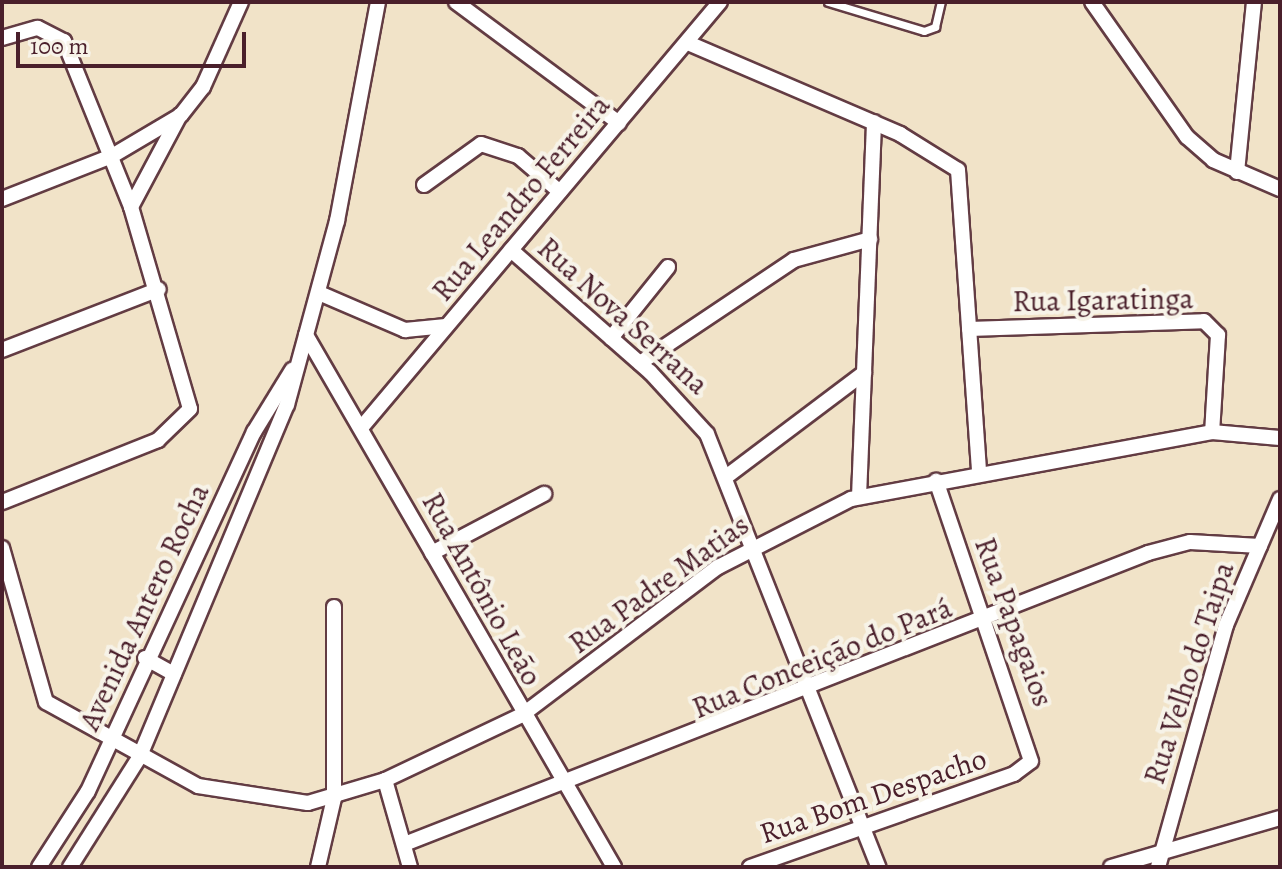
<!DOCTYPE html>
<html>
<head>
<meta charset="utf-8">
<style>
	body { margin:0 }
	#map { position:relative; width:1282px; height:869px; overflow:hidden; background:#f1e3c8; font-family:Alegreya,serif }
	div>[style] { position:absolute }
	.roads { filter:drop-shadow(2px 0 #633c43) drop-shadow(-2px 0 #633c43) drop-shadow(0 2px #633c43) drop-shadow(0 -2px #633c43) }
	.lane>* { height:7px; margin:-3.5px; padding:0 3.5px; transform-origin:3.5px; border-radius:3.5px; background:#fff }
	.street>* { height:14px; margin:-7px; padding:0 7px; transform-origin:7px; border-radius:7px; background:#fff }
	span { translate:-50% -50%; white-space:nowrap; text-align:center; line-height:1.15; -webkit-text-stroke:8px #f7f3e8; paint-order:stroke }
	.street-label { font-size:30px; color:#4a1f2b }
	.frame { position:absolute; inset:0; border:4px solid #4a1f2b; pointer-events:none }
	.scale { position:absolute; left:16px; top:32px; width:230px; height:36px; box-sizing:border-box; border:4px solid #4a1f2b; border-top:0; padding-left:10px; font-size:24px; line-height:28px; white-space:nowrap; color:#4a1f2b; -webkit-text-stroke:6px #f7f3e8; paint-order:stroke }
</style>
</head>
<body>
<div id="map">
	<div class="roads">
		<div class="lane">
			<i style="left:828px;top:2px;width:100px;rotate:16.8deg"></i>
			<i style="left:924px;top:31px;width:12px;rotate:-20deg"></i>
			<i style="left:935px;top:27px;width:26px;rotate:-77deg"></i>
		</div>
		<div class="street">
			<i style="left:456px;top:2px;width:203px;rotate:36.6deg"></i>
			<i style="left:1092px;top:2px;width:165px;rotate:54.9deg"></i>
			<i style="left:1187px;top:137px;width:35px;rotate:41deg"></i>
			<i style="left:1213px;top:160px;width:73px;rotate:23.4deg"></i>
			<i style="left:2px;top:38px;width:37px;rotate:-16deg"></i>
			<i style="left:38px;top:28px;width:29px;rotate:27deg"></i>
			<i style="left:64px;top:41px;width:179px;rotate:68deg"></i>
			<i style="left:131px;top:207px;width:210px;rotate:73.7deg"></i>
			<i style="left:190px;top:409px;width:45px;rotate:135.9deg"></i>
			<i style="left:158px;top:440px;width:168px;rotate:158.3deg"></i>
			<i style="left:688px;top:43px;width:231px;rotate:23.2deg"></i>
			<i style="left:900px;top:134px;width:68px;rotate:31.8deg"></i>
			<i style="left:958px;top:170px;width:305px;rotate:86deg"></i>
			<i style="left:1237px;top:172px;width:171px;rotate:-84.3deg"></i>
			<i style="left:424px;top:185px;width:70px;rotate:-35.7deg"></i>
			<i style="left:481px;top:144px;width:39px;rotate:18deg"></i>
			<i style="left:518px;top:156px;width:55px;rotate:40.6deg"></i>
			<i style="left:2px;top:199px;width:118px;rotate:-21.4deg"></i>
			<i style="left:112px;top:156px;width:80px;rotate:-30.7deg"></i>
			<i style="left:181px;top:115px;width:36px;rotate:-52deg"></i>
			<i style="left:203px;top:87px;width:93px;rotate:-65.9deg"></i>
			<i style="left:131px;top:207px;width:104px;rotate:-62deg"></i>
			<i style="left:511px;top:250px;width:185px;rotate:41.3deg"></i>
			<i style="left:650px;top:372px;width:84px;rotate:47.4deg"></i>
			<i style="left:707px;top:434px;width:466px;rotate:68.4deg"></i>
			<i style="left:319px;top:293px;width:94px;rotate:23.3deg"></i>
			<i style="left:405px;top:330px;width:41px;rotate:-5.6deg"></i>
			<i style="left:969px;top:329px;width:235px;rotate:-1.9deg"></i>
			<i style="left:1204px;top:321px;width:20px;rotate:45deg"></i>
			<i style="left:1218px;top:335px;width:97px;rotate:93.5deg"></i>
			<i style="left:306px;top:335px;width:615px;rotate:59.93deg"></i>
			<i style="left:611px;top:338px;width:91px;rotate:-51.2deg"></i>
			<i style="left:2px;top:350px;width:168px;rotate:-21.2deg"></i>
			<i style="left:640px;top:363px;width:185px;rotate:-33.8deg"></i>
			<i style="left:794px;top:260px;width:79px;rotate:-15.4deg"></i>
			<i style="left:361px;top:428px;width:557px;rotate:-49.88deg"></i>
			<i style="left:726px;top:477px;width:173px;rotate:-37deg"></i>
			<i style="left:859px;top:497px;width:375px;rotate:-87.7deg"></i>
			<i style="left:2px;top:548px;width:160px;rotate:74.1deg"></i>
			<i style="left:46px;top:702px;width:174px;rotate:28.9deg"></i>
			<i style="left:198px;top:786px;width:111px;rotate:8.8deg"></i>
			<i style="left:308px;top:803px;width:80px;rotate:-16.6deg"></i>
			<i style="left:385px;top:780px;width:152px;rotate:-25.4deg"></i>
			<i style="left:522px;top:715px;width:246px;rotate:-37.1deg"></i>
			<i style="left:718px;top:567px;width:149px;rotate:-27.1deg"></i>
			<i style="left:851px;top:499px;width:367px;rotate:-10.5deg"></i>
			<i style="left:1212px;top:432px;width:68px;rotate:5deg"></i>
			<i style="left:432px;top:553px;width:127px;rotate:-27.8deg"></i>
			<i style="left:145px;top:658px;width:33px;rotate:29deg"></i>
			<i style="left:385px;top:780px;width:91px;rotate:74deg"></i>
			<i style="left:407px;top:843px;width:796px;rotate:-21.37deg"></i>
			<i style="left:1148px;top:553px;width:43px;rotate:-14.7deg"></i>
			<i style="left:1190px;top:542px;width:70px;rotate:3.3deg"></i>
			<i style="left:39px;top:867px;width:90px;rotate:-57.2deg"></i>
			<i style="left:88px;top:791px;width:396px;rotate:-65.2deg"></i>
			<i style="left:254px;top:432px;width:73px;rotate:-58.5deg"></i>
			<i style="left:70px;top:867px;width:129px;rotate:-57.7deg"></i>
			<i style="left:139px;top:758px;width:383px;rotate:-67.3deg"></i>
			<i style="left:287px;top:405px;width:191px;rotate:-74.8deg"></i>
			<i style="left:337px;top:221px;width:223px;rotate:-79.4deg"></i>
			<i style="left:318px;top:867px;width:71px;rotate:-76.9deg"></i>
			<i style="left:334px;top:798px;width:191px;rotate:-90deg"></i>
			<i style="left:750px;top:867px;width:280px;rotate:-19.4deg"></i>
			<i style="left:1014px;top:774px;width:21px;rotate:-37deg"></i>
			<i style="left:1031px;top:761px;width:296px;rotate:-108.7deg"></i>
			<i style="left:1111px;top:867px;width:176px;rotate:-16.2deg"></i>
			<i style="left:1158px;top:867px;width:251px;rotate:-74.3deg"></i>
			<i style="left:1226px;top:625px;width:137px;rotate:-66.8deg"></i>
		</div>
	</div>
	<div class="street-label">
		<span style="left:521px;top:198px;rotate:-50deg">Rua Leandro Ferreira</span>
		<span style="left:1103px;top:300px;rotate:-1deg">Rua Igaratinga</span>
		<span style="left:623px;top:316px;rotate:42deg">Rua Nova Serrana</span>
		<span style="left:659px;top:584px;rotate:-36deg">Rua Padre Matias</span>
		<span style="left:482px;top:589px;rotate:61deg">Rua Antônio Leão</span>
		<span style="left:144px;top:607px;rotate:-65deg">Avenida Antero Rocha</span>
		<span style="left:1014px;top:622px;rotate:70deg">Rua Papagaios</span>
		<span style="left:822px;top:658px;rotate:-22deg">Rua Conceição do Pará</span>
		<span style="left:1189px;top:673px;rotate:-72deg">Rua Velho do Taipa</span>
		<span style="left:873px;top:796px;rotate:-19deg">Rua Bom Despacho</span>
	</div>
	<div class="frame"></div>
	<div class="scale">100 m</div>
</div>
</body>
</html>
